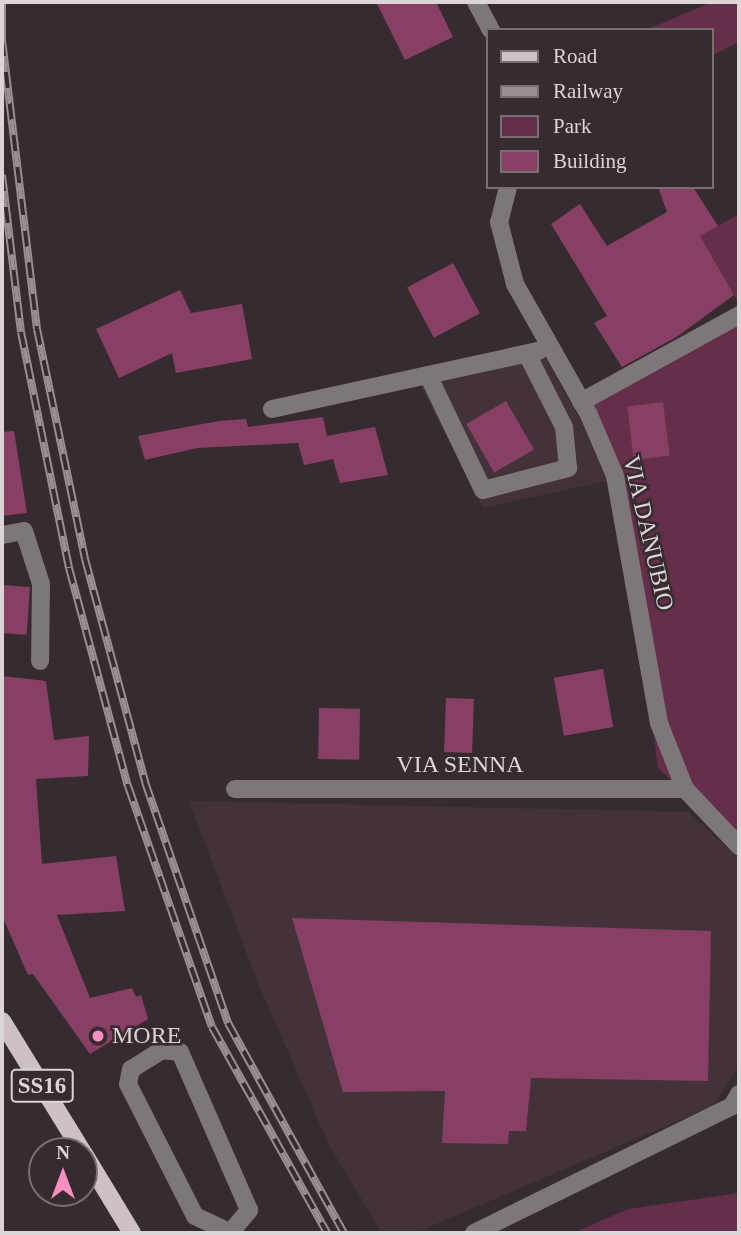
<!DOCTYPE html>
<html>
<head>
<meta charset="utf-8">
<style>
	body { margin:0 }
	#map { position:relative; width:741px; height:1235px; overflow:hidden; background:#362b30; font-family:Georgia,serif }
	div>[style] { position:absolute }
	.built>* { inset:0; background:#43323a }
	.green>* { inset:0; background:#652f4a }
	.building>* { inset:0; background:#874064; transform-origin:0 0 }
	.minor>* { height:18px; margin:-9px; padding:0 9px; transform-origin:9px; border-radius:9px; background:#7d777a }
	.major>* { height:18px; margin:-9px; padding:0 9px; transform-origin:9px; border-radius:9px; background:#cdc1c6 }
	.rail>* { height:8px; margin-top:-4px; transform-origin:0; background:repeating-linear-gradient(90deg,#362b30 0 16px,#988f93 0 32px); box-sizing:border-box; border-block:2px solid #988f93 }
	.dots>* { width:19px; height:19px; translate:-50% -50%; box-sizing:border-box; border:4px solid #362b30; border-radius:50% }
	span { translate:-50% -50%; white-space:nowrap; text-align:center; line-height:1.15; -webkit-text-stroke:5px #362b30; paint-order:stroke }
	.shield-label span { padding:2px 5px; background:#362b30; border:2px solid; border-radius:5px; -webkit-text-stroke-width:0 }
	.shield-label { font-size:23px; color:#dcd5d8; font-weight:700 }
	.street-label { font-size:24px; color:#dcd5d8 }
	.poi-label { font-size:24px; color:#dcd5d8 }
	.left { translate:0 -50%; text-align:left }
	.frame { position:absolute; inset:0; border:4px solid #dcd5d8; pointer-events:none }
	.legend { position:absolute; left:486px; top:28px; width:228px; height:161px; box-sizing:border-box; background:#362b30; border:2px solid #786f73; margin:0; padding:9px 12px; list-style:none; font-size:21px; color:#dcd5d8 }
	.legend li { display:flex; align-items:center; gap:14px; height:35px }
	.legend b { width:35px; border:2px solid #786f73 }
	.north { position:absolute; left:28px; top:1137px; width:70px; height:70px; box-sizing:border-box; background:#362b30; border:2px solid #786f73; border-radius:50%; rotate:0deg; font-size:19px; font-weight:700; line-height:28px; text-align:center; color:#dcd5d8 }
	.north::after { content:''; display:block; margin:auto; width:24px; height:32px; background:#fb8fc4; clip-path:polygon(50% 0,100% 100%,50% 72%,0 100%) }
</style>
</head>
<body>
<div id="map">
	<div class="built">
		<i style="clip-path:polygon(544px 355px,585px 429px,606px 481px,483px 508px,420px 385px)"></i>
		<i style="clip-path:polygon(189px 801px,689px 812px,739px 859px,739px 1066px,713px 1106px,415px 1233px,382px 1233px,329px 1145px,258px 983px)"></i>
	</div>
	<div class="green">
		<i style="clip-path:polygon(712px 2px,739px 2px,739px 42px,711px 56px,711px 30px,646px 30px)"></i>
		<i style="clip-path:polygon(739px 214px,739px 304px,700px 236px)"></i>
		<i style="clip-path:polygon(739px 317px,739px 844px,658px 768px,632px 560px,590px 407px)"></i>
		<i style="clip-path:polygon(739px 1193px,739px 1233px,573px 1233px,628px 1209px)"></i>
	</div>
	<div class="building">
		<i style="clip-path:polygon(376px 2px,436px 2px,453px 37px,405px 60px)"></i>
		<i style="clip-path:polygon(658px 187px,693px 187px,718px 226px,700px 236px,734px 295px,678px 336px,622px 367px,594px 323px,607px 316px,551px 224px,580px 204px,607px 246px,667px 212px)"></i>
		<i style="left:453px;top:263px;width:57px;height:52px;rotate:62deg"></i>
		<i style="clip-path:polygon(180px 290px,191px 313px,242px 304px,252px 359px,176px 373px,172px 353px,119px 378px,96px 329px)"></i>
		<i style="left:506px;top:401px;width:56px;height:46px;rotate:60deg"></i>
		<i style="left:663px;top:402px;width:54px;height:36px;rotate:83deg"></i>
		<i style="clip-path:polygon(323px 417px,327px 436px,375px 427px,388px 475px,340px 483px,333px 459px,304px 465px,298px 443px,197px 448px,145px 460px,138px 436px,219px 421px,246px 419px,248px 427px)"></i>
		<i style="clip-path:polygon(14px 431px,27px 513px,2px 516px,2px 432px)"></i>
		<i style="left:2px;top:585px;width:28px;height:48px;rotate:4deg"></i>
		<i style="left:603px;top:669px;width:59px;height:50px;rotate:80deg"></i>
		<i style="clip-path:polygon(2px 676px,46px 681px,54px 740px,89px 736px,88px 776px,36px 779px,42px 864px,116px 856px,125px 911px,57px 915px,90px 998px,132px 988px,136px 997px,141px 995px,148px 1019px,90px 1054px,33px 974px,28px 975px,3px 918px)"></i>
		<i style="left:446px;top:698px;width:28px;height:54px;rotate:2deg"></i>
		<i style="left:319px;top:708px;width:41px;height:51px;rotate:1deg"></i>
		<i style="clip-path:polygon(292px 918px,711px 931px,708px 1081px,531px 1078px,526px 1131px,509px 1131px,508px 1144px,442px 1143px,445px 1091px,343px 1092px)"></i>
	</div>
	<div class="minor">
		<i style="left:476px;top:2px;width:32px;rotate:62deg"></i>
		<i style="left:508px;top:187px;width:36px;rotate:104deg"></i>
		<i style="left:499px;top:222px;width:64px;rotate:75.5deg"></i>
		<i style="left:515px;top:284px;width:150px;rotate:60.5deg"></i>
		<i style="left:589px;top:415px;width:66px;rotate:66.9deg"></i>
		<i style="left:615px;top:476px;width:251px;rotate:79.9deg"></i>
		<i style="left:659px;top:723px;width:71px;rotate:68.5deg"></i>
		<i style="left:685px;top:789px;width:79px;rotate:46.5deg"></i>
		<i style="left:428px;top:375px;width:127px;rotate:64.4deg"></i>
		<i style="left:483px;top:490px;width:88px;rotate:-14.5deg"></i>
		<i style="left:568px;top:468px;width:41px;rotate:-95.6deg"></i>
		<i style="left:564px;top:427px;width:82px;rotate:-116.9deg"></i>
		<i style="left:581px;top:402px;width:180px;rotate:-28.8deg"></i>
		<i style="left:272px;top:409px;width:273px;rotate:-12.3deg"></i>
		<i style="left:2px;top:535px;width:22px;rotate:-10deg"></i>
		<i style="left:24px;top:531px;width:56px;rotate:72.2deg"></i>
		<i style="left:41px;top:584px;width:77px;rotate:90.7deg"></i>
		<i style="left:235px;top:789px;width:450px"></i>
		<i style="left:230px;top:1233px;width:30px;rotate:-50deg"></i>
		<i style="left:249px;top:1210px;width:172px;rotate:-113.6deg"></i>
		<i style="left:180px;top:1052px;width:18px;rotate:-174deg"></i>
		<i style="left:162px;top:1050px;width:36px;rotate:148deg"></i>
		<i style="left:131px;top:1069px;width:15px;rotate:101deg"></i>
		<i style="left:128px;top:1084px;width:148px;rotate:63.1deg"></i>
		<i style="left:195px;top:1216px;width:38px;rotate:25deg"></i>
		<i style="left:474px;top:1233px;width:288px;rotate:-26.2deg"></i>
		<i style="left:732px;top:1106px;width:14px;rotate:-60deg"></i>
	</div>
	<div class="major">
		<i style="left:2px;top:1021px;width:153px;rotate:58.4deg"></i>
		<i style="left:84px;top:1154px;width:92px;rotate:58.7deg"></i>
	</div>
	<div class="rail">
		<i style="left:2px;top:2px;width:38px;rotate:90deg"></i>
		<i style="left:2px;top:40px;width:291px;rotate:83.1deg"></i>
		<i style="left:37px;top:329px;width:235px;rotate:78.2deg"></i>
		<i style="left:85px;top:559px;width:231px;rotate:74.9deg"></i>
		<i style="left:145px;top:782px;width:255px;rotate:71deg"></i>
		<i style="left:228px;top:1023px;width:240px;rotate:61.1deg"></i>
		<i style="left:2px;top:175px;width:158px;rotate:83.1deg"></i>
		<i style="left:21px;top:332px;width:241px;rotate:78.5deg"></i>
		<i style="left:69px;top:568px;width:226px;rotate:74.9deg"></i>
		<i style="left:128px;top:786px;width:255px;rotate:70.8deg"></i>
		<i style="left:212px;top:1027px;width:236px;rotate:60.8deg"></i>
	</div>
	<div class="dots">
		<i style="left:98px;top:1036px;background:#fb8fc4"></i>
	</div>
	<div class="shield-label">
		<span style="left:42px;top:1086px">SS16</span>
	</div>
	<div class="street-label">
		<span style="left:648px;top:533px;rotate:77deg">VIA DANUBIO</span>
		<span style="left:460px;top:765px">VIA SENNA</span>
	</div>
	<div class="poi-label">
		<span class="left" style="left:112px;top:1036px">MORE</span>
	</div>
	<div class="frame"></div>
	<ul class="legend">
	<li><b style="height:9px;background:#cdc1c6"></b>Road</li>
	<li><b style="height:9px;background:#988f93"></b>Railway</li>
	<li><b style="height:19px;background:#652f4a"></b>Park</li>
	<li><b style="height:19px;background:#874064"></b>Building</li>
	</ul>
	<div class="north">N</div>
</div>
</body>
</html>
